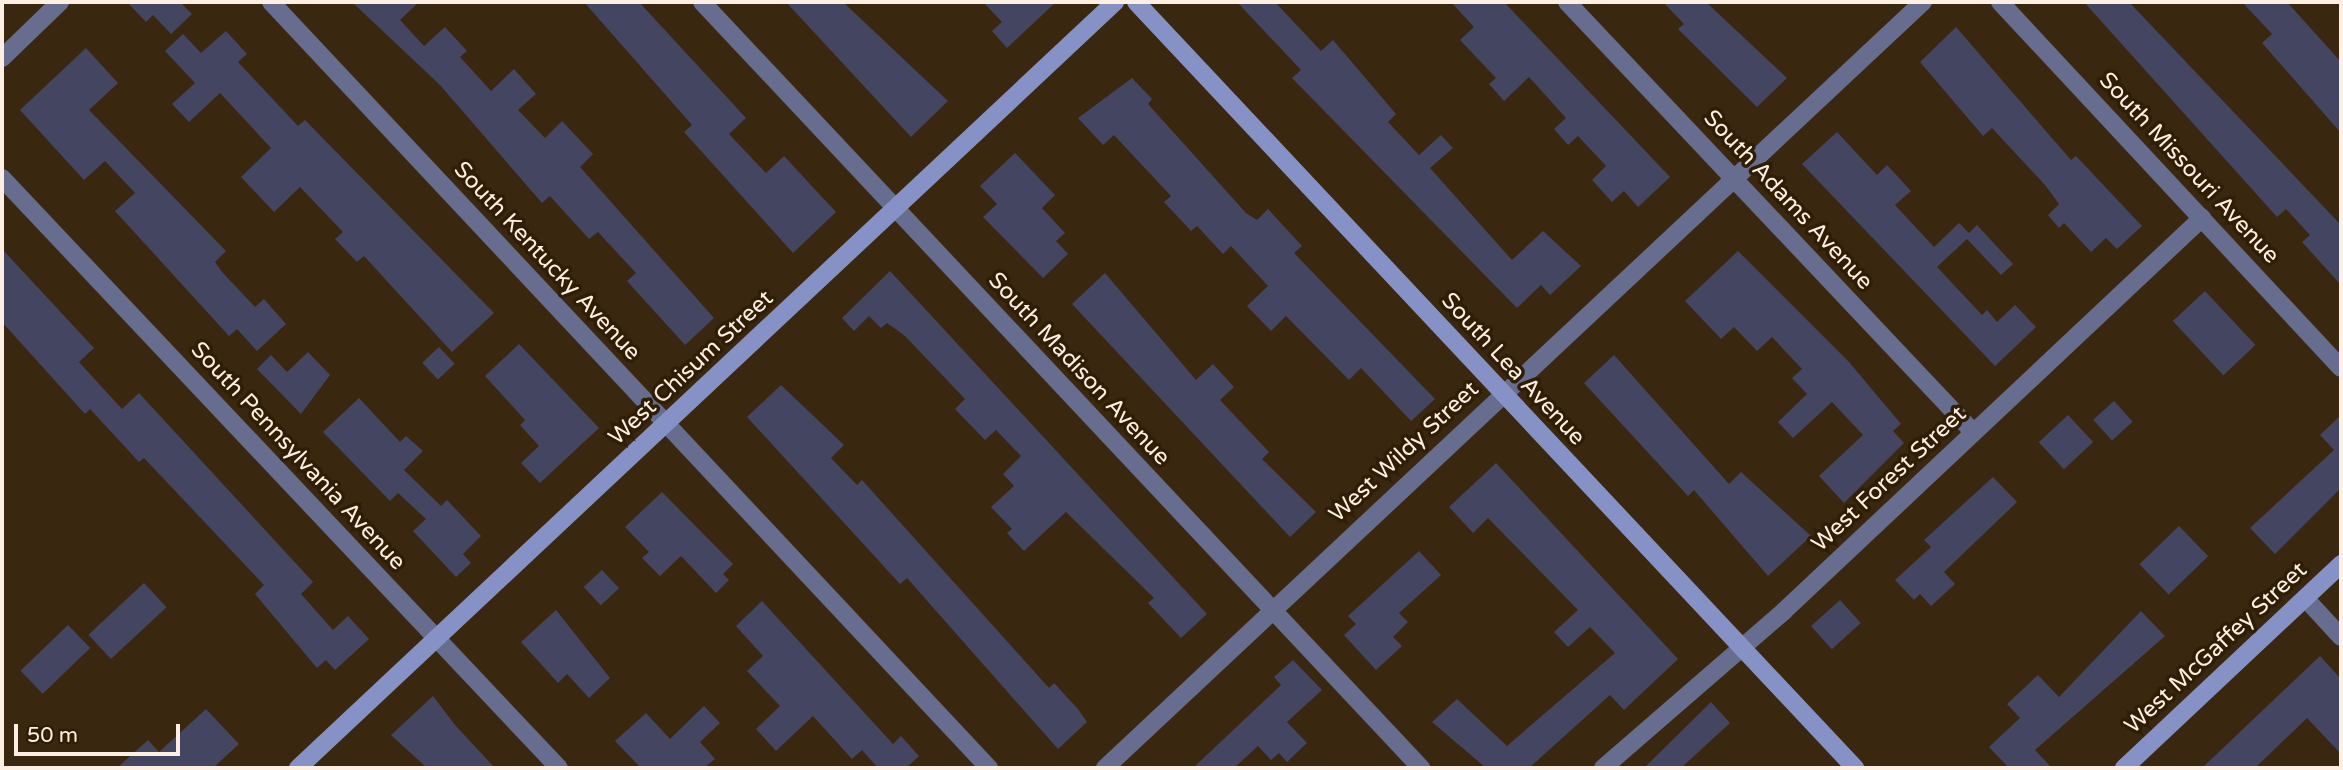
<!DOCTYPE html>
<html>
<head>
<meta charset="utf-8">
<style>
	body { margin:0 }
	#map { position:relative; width:2343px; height:770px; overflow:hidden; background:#3a270f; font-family:"Varela Round",sans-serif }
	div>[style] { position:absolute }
	.building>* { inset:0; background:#444561; transform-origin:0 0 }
	.street>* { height:18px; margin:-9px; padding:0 9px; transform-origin:9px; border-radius:9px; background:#666d8e }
	.secondary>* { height:18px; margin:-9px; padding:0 9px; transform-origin:9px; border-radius:9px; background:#8691c6 }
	span { translate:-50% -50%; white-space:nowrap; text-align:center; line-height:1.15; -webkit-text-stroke:7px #2f1e05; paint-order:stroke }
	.street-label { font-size:23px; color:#fdf0e2 }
	.frame { position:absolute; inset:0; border:4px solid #fdf0e2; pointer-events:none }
	.scale { position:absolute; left:14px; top:724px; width:166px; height:32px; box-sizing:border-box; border:4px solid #fdf0e2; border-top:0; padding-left:9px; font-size:21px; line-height:24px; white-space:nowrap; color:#fdf0e2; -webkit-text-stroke:5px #2f1e05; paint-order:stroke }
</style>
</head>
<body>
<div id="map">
	<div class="building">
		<i style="clip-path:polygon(127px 2px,180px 2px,192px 14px,171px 34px,153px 15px,146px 22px)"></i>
		<i style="clip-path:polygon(352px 2px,419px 2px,400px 20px,424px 46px,445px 27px,467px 51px,460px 57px,491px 91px,514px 69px,536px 94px,518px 110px,545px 138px,562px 121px,593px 154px,580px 167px,714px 318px,685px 345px,627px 281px,636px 273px,598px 232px,589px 239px,550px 196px,542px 203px,440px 85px)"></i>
		<i style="clip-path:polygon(584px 2px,639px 2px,746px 118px,729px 134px,766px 173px,784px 156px,836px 212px,793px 253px,684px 132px,692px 125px)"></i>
		<i style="clip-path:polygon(786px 2px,843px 2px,948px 101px,911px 137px)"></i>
		<i style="clip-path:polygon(983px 2px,1056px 2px,1007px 48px,992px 31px,1002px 22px)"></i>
		<i style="clip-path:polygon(1237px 2px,1275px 2px,1321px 51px,1333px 40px,1396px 114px,1388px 122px,1419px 155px,1441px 135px,1453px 148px,1430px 168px,1512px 260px,1543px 231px,1581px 266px,1550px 295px,1541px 285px,1517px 308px,1292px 78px,1301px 70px)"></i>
		<i style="clip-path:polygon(1451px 2px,1504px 2px,1670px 177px,1638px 207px,1624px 191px,1612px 202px,1592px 180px,1606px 166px,1578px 136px,1568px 145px,1554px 129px,1566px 118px,1529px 77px,1504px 101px,1489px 84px,1496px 78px,1460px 40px,1474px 27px)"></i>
		<i style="clip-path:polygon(1663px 2px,1706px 2px,1787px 78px,1757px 107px,1678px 29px,1684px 24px)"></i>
		<i style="clip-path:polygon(2084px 2px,2129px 2px,2341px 225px,2341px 285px,2302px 242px,2310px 235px,2286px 209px,2277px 217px)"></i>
		<i style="clip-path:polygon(2242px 2px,2287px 2px,2341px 62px,2341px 133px,2262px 43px,2272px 34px)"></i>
		<i style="clip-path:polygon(1956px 27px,2071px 160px,2076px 156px,2142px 226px,2117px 249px,2106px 238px,2091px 252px,2064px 223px,2059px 228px,2048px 215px,2059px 204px,2045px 185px,1992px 128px,1983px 136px,1920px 62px)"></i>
		<i style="clip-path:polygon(226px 31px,247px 54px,238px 62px,298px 126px,305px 120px,494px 313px,452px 352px,364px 256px,357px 262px,335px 239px,343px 232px,300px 187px,274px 212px,241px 177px,271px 148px,220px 93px,189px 122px,172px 104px,195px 83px,165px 51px,183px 34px,201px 53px)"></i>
		<i style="clip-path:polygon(86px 48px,118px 83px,89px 110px,226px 251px,215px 262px,222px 272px,255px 307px,264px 299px,286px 324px,257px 351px,237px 329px,229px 336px,115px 211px,135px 193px,105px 161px,84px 180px,20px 110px)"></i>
		<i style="clip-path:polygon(1132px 78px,1152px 99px,1148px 104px,1246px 213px,1257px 220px,1268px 209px,1302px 246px,1294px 253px,1435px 399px,1411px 421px,1361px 368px,1349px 380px,1286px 316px,1271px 331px,1247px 306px,1268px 286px,1231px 246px,1223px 254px,1197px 226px,1191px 231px,1164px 202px,1171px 196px,1114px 135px,1103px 145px,1078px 118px)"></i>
		<i style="clip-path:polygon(1837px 132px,1877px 175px,1887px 165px,1911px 191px,1895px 205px,1934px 247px,1959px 223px,1969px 233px,1977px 225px,2013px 264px,2001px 275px,1967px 239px,1937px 267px,1982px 315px,1987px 310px,1997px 322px,2015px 305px,2036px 327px,1995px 366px,1802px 164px)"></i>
		<i style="clip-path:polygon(1015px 153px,1055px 195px,1042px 208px,1065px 233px,1056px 241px,1068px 254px,1043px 278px,983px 217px,997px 204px,980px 186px)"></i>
		<i style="clip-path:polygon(2px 249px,94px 348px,79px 362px,122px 409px,139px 393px,313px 582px,301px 594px,333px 630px,348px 616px,369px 639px,335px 670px,326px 660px,317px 668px,255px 594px,264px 585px,144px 458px,139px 462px,90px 409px,85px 414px,2px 322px)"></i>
		<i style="clip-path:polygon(1738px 251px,1849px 362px,1901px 424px,1893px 431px,1904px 443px,1844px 503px,1819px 476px,1863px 435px,1832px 402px,1793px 438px,1778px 422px,1807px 394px,1792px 378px,1802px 369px,1772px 337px,1757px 351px,1734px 327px,1721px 339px,1685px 301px)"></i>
		<i style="clip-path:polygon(890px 271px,1207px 614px,1181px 638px,1148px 603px,1154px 598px,1066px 512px,1024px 551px,1007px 533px,1012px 529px,991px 507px,1014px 486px,1003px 474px,1021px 456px,996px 430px,985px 440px,955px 409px,965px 399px,905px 336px,887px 323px,881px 328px,869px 316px,854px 331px,842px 318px)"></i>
		<i style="clip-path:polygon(1105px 273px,1196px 380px,1213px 364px,1234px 387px,1220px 400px,1269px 452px,1262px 459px,1316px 512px,1290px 537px,1072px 304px)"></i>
		<i style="left:2205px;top:291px;width:74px;height:44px;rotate:47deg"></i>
		<i style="clip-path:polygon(519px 344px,599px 428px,540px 483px,521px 463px,539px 446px,520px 425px,525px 420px,485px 376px)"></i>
		<i style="left:439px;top:347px;width:23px;height:23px;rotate:47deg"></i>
		<i style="clip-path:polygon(308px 352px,330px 375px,301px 414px,257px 369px,271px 355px,287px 372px)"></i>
		<i style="clip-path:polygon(1614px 355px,1729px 484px,1741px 472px,1811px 536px,1768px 576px,1694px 490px,1688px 496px,1584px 383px)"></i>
		<i style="clip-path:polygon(781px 385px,844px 445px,831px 458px,857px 485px,862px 480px,1049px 688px,1054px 683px,1078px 709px,1087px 722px,1058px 749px,907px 578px,900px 584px,747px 417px)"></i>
		<i style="clip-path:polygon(359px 398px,400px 442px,406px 436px,423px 451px,404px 470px,441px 506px,447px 500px,481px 536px,463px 554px,471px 563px,456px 577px,413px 531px,426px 519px,398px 493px,390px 501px,323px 432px)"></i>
		<i style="left:2114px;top:401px;width:28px;height:28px;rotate:48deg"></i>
		<i style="left:2068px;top:415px;width:37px;height:40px;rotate:47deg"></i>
		<i style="clip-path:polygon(2341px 415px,2341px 488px,2275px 554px,2250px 528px,2334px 450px,2320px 435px)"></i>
		<i style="clip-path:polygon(1496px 463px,1678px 659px,1624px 710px,1610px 695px,1529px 768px,1486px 768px,1432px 722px,1457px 699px,1507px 746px,1615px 653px,1590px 627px,1568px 647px,1554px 632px,1578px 610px,1488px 518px,1473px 533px,1449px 507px)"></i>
		<i style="clip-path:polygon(1993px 477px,2017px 502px,1944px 572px,1955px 584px,1931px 606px,1920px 594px,1914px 600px,1895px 580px,1931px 547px,1924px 540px)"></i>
		<i style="clip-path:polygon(662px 492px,733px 564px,723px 574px,729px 580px,716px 593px,681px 556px,660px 576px,642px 558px,649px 552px,625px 527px)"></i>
		<i style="left:2179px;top:526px;width:42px;height:55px;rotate:46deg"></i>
		<i style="clip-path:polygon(1419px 551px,1441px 575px,1399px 613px,1408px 622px,1393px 637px,1402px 646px,1376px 670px,1344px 635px,1356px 624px,1348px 616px)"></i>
		<i style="left:602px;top:570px;width:25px;height:25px;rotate:47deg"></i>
		<i style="left:144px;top:583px;width:33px;height:76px;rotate:47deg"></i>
		<i style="left:1840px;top:600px;width:31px;height:39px;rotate:48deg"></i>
		<i style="clip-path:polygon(762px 601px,893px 744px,901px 736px,919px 756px,906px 768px,878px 768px,862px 750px,852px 759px,813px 716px,776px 751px,756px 729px,780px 706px,747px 671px,763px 656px,736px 626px)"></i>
		<i style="clip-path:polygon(556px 610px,610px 678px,589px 698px,567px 674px,558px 683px,521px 642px)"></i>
		<i style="clip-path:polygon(2141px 611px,2165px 636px,2035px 750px,2052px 768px,2009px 768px,1989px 747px,2020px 718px,2007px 704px,2038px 675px,2059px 697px)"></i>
		<i style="left:68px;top:625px;width:32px;height:66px;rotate:46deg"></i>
		<i style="clip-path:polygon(2320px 656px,2341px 679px,2341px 754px,2307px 718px,2255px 768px,2202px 768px)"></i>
		<i style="clip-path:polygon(1293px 660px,1322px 690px,1287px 722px,1307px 743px,1287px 762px,1279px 753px,1271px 760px,1258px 746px,1234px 768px,1193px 768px,1281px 685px,1274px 677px)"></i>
		<i style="clip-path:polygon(433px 696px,455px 725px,495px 768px,427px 768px,391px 735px)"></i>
		<i style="clip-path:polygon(1711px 702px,1730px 723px,1681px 768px,1644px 768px)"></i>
		<i style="clip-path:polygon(704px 706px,720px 723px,700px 742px,715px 759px,704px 768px,641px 768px,615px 741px,646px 713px,670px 739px)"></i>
		<i style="clip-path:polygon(206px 709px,239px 744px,213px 768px,117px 768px,148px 740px,159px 752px)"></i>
	</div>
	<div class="street">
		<i style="left:271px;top:2px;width:1050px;rotate:46.85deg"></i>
		<i style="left:702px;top:2px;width:1051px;rotate:46.81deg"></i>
		<i style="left:1567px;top:2px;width:591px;rotate:46.64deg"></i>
		<i style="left:2000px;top:2px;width:500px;rotate:47.03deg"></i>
		<i style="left:2px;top:58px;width:81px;rotate:-44deg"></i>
		<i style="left:2px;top:178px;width:811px;rotate:46.65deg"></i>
		<i style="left:2305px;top:598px;width:53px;rotate:47.3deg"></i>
		<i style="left:1105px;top:768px;width:1121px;rotate:-43.12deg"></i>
		<i style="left:1603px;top:768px;width:240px;rotate:-40.9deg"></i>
		<i style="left:1784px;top:611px;width:574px;rotate:-43.23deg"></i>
	</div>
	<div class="secondary">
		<i style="left:1136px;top:2px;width:1051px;rotate:46.81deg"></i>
		<i style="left:298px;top:768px;width:1120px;rotate:-43.15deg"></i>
		<i style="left:2124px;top:768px;width:298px;rotate:-43.2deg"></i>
	</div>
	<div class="street-label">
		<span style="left:2189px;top:168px;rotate:47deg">South Missouri Avenue</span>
		<span style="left:1788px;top:200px;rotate:47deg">South Adams Avenue</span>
		<span style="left:547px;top:261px;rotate:47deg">South Kentucky Avenue</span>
		<span style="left:691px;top:368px;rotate:-43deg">West Chisum Street</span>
		<span style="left:1079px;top:369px;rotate:47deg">South Madison Avenue</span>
		<span style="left:1513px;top:369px;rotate:47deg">South Lea Avenue</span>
		<span style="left:1404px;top:452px;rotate:-43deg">West Wildy Street</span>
		<span style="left:298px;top:456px;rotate:47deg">South Pennsylvania Avenue</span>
		<span style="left:1889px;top:479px;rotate:-43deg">West Forest Street</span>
		<span style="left:2216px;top:648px;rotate:-43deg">West McGaffey Street</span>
	</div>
	<div class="frame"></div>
	<div class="scale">50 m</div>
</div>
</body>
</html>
